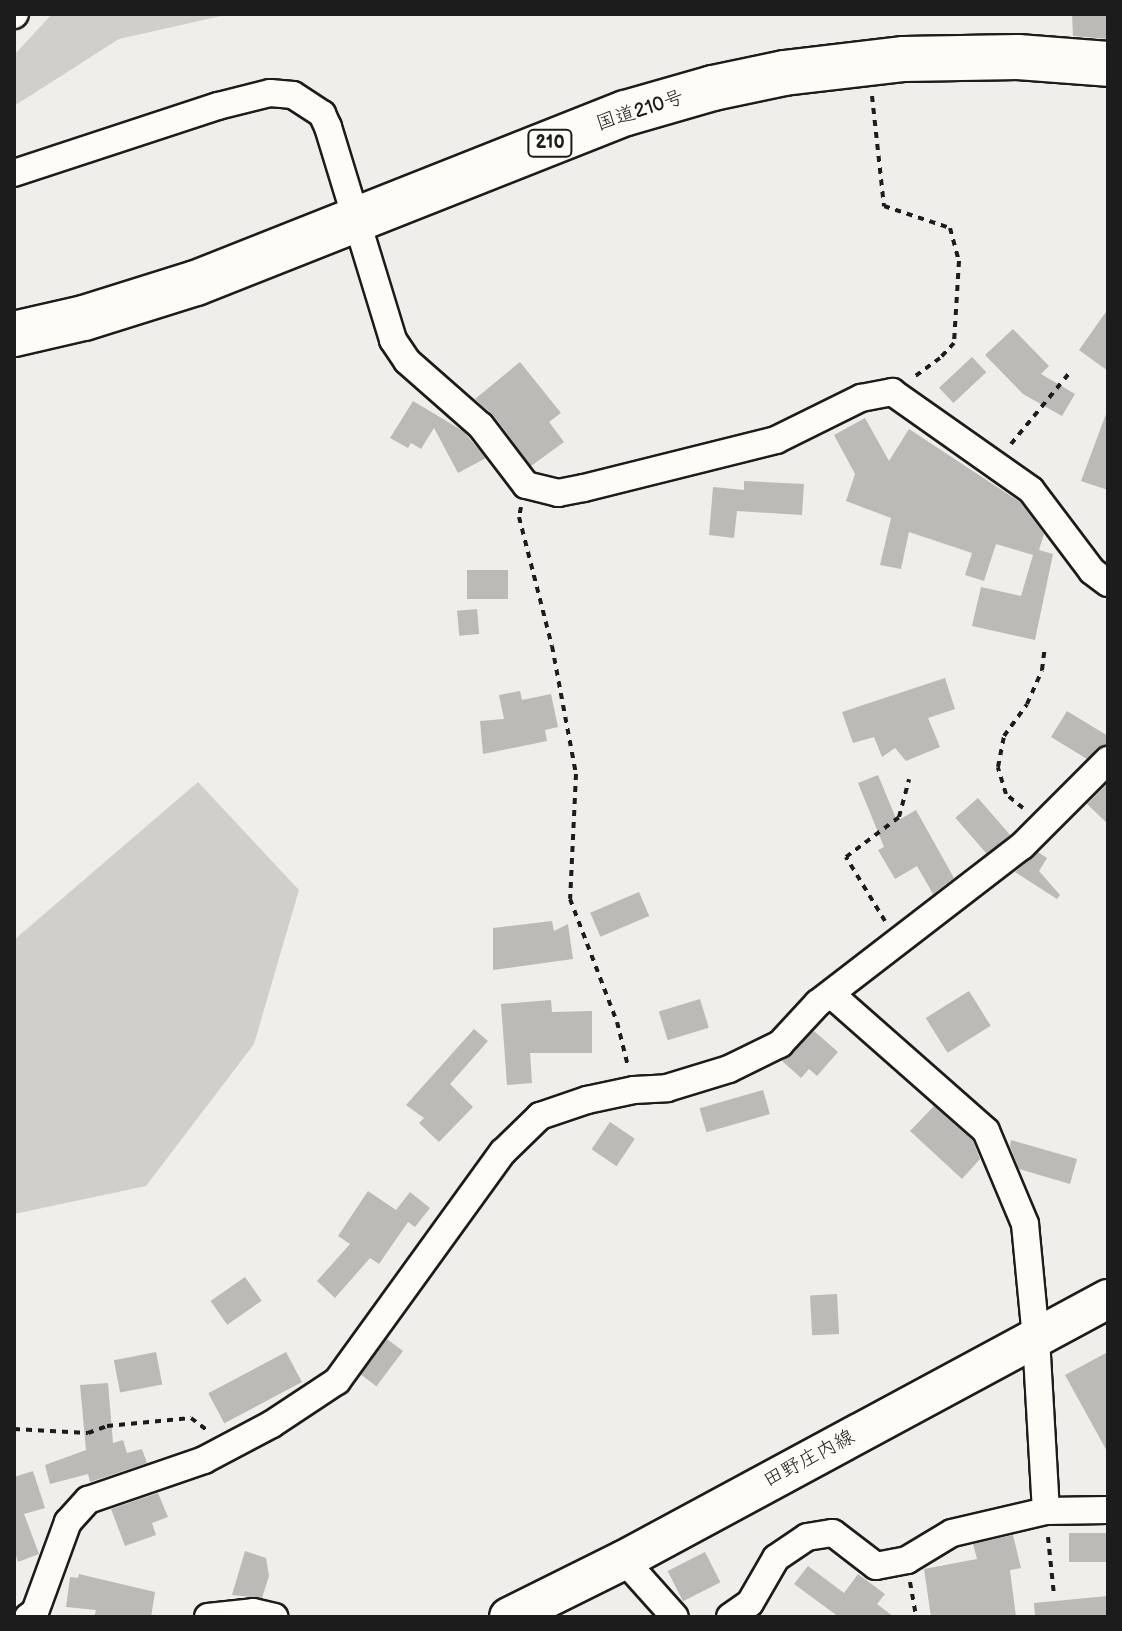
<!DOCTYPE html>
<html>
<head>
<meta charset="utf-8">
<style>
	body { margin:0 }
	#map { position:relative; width:1122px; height:1631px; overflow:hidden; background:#f0eeea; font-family:"Balsamiq Sans","Klee One",sans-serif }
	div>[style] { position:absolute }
	.green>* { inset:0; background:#d0cfcc }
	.building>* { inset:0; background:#bbbab6; transform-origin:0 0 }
	.path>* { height:4px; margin-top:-2px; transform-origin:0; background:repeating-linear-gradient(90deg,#1c1c1c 0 6px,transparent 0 12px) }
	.roads { filter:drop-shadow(2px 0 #1c1c1c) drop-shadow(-2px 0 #1c1c1c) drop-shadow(0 2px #1c1c1c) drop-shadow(0 -2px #1c1c1c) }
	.minor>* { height:26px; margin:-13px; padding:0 13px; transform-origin:13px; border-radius:13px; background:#fdfcf7 }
	.secondary>* { height:38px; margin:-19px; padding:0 19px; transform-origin:19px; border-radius:19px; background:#fdfcf7 }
	.trunk>* { height:44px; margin:-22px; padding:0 22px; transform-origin:22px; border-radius:22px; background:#fdfcf7 }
	span { translate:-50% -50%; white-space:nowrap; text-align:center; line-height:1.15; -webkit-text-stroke:6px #fdfcf7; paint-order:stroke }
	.shield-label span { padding:2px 6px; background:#fdfcf7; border:2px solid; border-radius:6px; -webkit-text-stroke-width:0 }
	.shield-label { font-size:18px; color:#1c1c1c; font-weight:700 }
	.street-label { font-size:20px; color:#1c1c1c }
	.frame { position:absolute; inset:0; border:16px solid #1c1c1c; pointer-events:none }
</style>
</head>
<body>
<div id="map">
	<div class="green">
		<i style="clip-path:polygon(52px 14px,230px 14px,119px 39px,14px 106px,14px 55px)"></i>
		<i style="clip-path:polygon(198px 782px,299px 890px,254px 1044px,146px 1186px,14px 1214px,14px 940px)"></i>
	</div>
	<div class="building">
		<i style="clip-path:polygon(1072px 14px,1108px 14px,1108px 39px,1073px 36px)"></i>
		<i style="clip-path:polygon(1108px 309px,1108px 371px,1079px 350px)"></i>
		<i style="clip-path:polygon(1013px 329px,1049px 366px,1041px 374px,1075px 394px,1062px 416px,1023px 394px,985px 355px)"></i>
		<i style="left:972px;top:357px;width:21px;height:45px;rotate:47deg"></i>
		<i style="clip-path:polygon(520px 362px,561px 413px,549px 422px,564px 442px,531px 466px,494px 416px,475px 399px)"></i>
		<i style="clip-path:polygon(413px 401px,463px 431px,486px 458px,458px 473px,434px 428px,421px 449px,411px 443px,408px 448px,390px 438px)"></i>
		<i style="clip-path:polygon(1106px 414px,1108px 414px,1108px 490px,1081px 481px)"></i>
		<i style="clip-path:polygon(865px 418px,889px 461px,909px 429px,1020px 502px,1044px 534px,1039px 550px,1053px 554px,1035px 640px,972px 626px,981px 587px,1021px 596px,1033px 555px,996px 544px,984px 581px,965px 575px,972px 553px,909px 532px,901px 569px,880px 565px,891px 518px,846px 501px,855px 474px,834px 435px)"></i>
		<i style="clip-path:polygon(744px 481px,804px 484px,802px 515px,737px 511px,734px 538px,709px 535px,713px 487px,744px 490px)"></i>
		<i style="left:467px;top:570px;width:41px;height:29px"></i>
		<i style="left:477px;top:609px;width:25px;height:20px;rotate:85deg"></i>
		<i style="clip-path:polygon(945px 678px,955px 709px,928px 718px,940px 747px,906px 761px,895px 748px,882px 757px,874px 737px,853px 743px,842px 712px)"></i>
		<i style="clip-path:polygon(520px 691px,522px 700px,551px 694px,558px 727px,545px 730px,547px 741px,483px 754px,480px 721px,504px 719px,499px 695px)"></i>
		<i style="clip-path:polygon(1067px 711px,1108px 736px,1108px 744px,1097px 748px,1087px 759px,1051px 737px)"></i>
		<i style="clip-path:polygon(878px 775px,897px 821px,916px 810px,954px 878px,933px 894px,917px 866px,895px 879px,878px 850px,884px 847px,858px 783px)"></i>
		<i style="clip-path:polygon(1108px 783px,1108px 824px,1087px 804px)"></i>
		<i style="left:978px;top:798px;width:49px;height:30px;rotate:49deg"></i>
		<i style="clip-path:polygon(1038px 852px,1047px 858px,1039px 871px,1060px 895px,1057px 899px,1015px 872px)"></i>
		<i style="left:639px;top:892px;width:26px;height:53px;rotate:67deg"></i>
		<i style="clip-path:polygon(552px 921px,554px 931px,568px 924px,573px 959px,493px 970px,493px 928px)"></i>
		<i style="left:969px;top:991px;width:41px;height:51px;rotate:58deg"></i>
		<i style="left:700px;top:999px;width:30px;height:43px;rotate:73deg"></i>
		<i style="clip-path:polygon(551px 1000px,552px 1012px,592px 1011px,592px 1053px,530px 1053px,532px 1083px,507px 1085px,501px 1004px)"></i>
		<i style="clip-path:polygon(474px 1029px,488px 1041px,450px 1084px,473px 1107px,439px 1142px,419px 1123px,424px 1118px,406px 1105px)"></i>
		<i style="clip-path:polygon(814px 1031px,838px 1052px,817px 1076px,809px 1069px,801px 1078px,782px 1061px)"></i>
		<i style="left:763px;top:1090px;width:25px;height:66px;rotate:74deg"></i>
		<i style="clip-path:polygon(934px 1106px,973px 1141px,980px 1159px,962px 1179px,910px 1131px)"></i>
		<i style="left:610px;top:1122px;width:30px;height:33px;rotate:34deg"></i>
		<i style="clip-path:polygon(1011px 1140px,1077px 1159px,1070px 1184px,1019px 1169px,1010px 1146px)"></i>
		<i style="clip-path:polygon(368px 1191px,396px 1210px,410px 1192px,430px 1208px,415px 1227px,408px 1222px,379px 1264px,370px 1258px,335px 1298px,317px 1281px,350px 1244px,338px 1236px)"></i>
		<i style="left:245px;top:1277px;width:29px;height:42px;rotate:55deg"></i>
		<i style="left:837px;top:1294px;width:40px;height:27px;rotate:87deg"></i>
		<i style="left:387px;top:1339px;width:20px;height:44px;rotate:37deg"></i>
		<i style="left:156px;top:1352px;width:33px;height:43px;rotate:79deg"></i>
		<i style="left:286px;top:1352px;width:34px;height:88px;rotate:62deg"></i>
		<i style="clip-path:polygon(1108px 1352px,1108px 1453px,1065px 1375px)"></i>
		<i style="clip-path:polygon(108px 1383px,113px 1443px,123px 1440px,127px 1453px,142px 1449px,147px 1463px,90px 1482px,88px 1474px,50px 1484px,45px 1465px,86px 1450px,80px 1385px)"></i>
		<i style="clip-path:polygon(33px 1471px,45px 1508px,24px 1514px,39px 1554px,18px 1562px,14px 1550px,14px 1477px)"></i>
		<i style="clip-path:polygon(158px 1493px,168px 1517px,152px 1523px,156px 1535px,125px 1546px,111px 1509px)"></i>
		<i style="left:1069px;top:1533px;width:39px;height:29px"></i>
		<i style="clip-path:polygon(1013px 1535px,1021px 1568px,1010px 1570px,1016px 1617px,931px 1617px,924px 1569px,977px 1559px,973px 1544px)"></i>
		<i style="clip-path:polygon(245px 1551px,266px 1558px,269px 1576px,262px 1598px,232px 1595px)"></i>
		<i style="left:705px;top:1552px;width:34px;height:42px;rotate:63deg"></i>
		<i style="clip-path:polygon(808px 1566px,844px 1593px,858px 1574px,885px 1594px,877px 1604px,894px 1617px,839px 1617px,794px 1584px)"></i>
		<i style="clip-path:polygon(79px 1574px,155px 1592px,151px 1617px,94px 1617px,96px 1610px,66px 1607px,70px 1577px,78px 1578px)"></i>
		<i style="clip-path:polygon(1108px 1596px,1108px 1617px,1035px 1617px,1034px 1603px)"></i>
	</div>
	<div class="path">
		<i style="left:872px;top:96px;width:111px;rotate:83.8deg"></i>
		<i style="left:884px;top:206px;width:70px;rotate:18.4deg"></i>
		<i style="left:950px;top:228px;width:34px;rotate:75deg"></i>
		<i style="left:959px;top:261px;width:82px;rotate:93.5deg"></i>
		<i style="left:954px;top:343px;width:21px;rotate:133deg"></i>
		<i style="left:940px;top:358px;width:32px;rotate:144deg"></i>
		<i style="left:1011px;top:444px;width:94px;rotate:-50.6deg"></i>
		<i style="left:521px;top:507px;width:10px;rotate:101deg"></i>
		<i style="left:519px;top:517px;width:133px;rotate:75.7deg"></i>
		<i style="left:552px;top:646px;width:130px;rotate:79.4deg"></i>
		<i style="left:576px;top:774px;width:125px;rotate:92.7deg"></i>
		<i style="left:570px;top:899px;width:132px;rotate:69.1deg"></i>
		<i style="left:617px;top:1022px;width:45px;rotate:76deg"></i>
		<i style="left:1023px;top:808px;width:22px;rotate:-141deg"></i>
		<i style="left:1006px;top:794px;width:28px;rotate:-107deg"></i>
		<i style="left:998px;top:767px;width:32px;rotate:-79deg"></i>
		<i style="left:1004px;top:736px;width:39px;rotate:-54deg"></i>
		<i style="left:1027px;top:704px;width:37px;rotate:-66deg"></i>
		<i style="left:1042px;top:670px;width:24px;rotate:-83deg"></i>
		<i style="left:885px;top:921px;width:75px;rotate:-121.4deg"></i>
		<i style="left:846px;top:857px;width:66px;rotate:-37deg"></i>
		<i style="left:899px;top:817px;width:39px;rotate:-75deg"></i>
		<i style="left:14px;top:1429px;width:74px;rotate:3.1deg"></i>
		<i style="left:88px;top:1433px;width:20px;rotate:-20deg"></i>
		<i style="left:107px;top:1426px;width:84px;rotate:-5.4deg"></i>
		<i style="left:191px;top:1418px;width:20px;rotate:37deg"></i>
		<i style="left:1048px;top:1537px;width:58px;rotate:84.1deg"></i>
		<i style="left:910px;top:1582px;width:36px;rotate:80deg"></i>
	</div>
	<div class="roads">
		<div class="minor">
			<i style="left:14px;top:15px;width:1px;rotate:-45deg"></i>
			<i style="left:14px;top:173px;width:215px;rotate:-18.2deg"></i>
			<i style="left:218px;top:106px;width:54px;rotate:-14deg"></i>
			<i style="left:270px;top:93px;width:23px;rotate:5deg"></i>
			<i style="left:293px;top:95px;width:35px;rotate:33deg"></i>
			<i style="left:322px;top:114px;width:14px;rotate:65deg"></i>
			<i style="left:328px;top:127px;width:223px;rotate:73deg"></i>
			<i style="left:393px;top:340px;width:25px;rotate:56deg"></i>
			<i style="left:407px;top:361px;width:98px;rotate:41.3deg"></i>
			<i style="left:481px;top:426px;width:74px;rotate:52.7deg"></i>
			<i style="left:526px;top:485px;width:33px;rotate:14deg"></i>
			<i style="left:558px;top:493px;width:26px;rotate:-11deg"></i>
			<i style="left:584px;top:488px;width:198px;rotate:-14deg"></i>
			<i style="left:776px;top:440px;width:95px;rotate:-26.3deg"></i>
			<i style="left:861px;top:398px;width:32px;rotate:-11deg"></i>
			<i style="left:892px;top:392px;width:170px;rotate:35.2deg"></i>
			<i style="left:1031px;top:490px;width:101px;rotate:53deg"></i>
			<i style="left:1092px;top:571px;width:20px;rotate:37deg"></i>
			<i style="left:832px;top:995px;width:205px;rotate:41.4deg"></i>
			<i style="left:986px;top:1131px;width:101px;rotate:67.2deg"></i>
			<i style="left:1025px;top:1224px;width:115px;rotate:84.5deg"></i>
			<i style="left:1036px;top:1338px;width:173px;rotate:86.7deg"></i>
			<i style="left:624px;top:1560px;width:76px;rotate:48.2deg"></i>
			<i style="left:28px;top:1617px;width:9px;rotate:-36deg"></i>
			<i style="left:35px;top:1612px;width:96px;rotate:-69.9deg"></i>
			<i style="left:68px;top:1522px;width:30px;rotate:-48deg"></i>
			<i style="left:88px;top:1500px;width:123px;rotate:-19deg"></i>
			<i style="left:204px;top:1460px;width:77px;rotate:-27.9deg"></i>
			<i style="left:272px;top:1424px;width:78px;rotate:-33.5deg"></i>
			<i style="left:337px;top:1381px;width:283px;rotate:-54.1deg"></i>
			<i style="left:503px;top:1152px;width:52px;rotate:-44.2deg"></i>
			<i style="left:540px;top:1116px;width:50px;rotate:-18.8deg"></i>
			<i style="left:587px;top:1100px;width:48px;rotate:-12deg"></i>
			<i style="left:634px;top:1090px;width:33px;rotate:-3deg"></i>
			<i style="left:667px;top:1088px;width:65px;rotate:-17deg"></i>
			<i style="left:729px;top:1069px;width:57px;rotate:-26.1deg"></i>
			<i style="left:780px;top:1044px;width:56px;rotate:-47.2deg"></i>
			<i style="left:818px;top:1003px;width:257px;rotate:-37.6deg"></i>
			<i style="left:1022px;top:846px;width:122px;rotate:-45deg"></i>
			<i style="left:208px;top:1617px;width:45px;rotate:-6.3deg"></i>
			<i style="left:253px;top:1612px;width:22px;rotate:13deg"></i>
			<i style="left:730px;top:1617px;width:24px;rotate:-35deg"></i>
			<i style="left:750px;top:1603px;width:52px;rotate:-60deg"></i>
			<i style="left:776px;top:1558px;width:37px;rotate:-34deg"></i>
			<i style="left:807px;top:1537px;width:26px;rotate:-9deg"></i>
			<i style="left:833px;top:1533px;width:54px;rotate:37.5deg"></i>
			<i style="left:876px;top:1566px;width:32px;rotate:-11deg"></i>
			<i style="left:907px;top:1560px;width:52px;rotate:-31deg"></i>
			<i style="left:952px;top:1533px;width:97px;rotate:-13.2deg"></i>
			<i style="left:1046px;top:1511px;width:62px;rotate:-0.9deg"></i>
		</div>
		<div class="secondary">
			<i style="left:509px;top:1617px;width:128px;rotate:-26.4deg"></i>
			<i style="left:624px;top:1560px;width:550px;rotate:-28.34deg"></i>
		</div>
		<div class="trunk">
			<i style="left:14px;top:334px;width:72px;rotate:-12.9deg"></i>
			<i style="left:84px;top:318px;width:117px;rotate:-17.4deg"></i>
			<i style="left:196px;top:283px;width:462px;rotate:-21.6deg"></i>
			<i style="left:626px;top:113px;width:91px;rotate:-16deg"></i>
			<i style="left:713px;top:88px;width:73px;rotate:-11.9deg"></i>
			<i style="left:784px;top:73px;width:121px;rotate:-6.7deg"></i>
			<i style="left:904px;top:59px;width:114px;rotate:-1deg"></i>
			<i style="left:1018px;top:57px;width:90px;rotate:4.4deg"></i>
		</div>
	</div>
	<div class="shield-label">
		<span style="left:550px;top:143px">210</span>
	</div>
	<div class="street-label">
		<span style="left:640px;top:111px;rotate:-18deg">国道210号</span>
		<span style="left:809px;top:1459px;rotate:-28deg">田野庄内線</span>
	</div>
	<div class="frame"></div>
</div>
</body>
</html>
